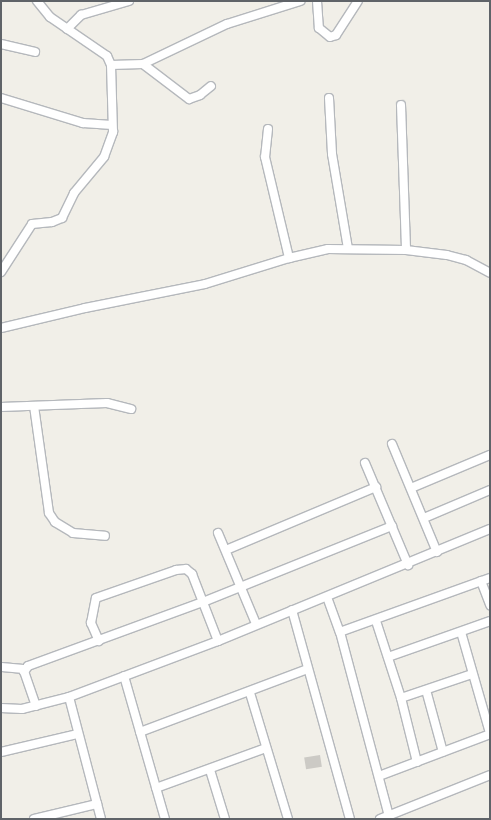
<!DOCTYPE html>
<html>
<head>
<meta charset="utf-8">
<style>
	body { margin:0 }
	#map { position:relative; width:491px; height:820px; overflow:hidden; background:#f1efe8; font-family:Cabin,sans-serif }
	div>[style] { position:absolute }
	.building>* { inset:0; background:#cccac5; transform-origin:0 0 }
	.roads { filter:drop-shadow(1px 0 #b5b8bc) drop-shadow(-1px 0 #b5b8bc) drop-shadow(0 1px #b5b8bc) drop-shadow(0 -1px #b5b8bc) }
	.street>* { height:8px; margin:-4px; padding:0 4px; transform-origin:4px; border-radius:4px; background:#fff }
	span { translate:-50% -50%; white-space:nowrap; text-align:center; line-height:1.15; -webkit-text-stroke:4px #fff; paint-order:stroke }
	.frame { position:absolute; inset:0; border:2px solid #5f6368; pointer-events:none }
</style>
</head>
<body>
<div id="map">
	<div class="building">
		<i style="left:320px;top:755px;width:12px;height:16px;rotate:81deg"></i>
	</div>
	<div class="roads">
		<div class="street">
			<i style="left:317px;top:1px;width:27px;rotate:86deg"></i>
			<i style="left:319px;top:28px;width:14px;rotate:39deg"></i>
			<i style="left:330px;top:37px;width:6px;rotate:-18deg"></i>
			<i style="left:336px;top:35px;width:40px;rotate:-57.1deg"></i>
			<i style="left:67px;top:29px;width:20px;rotate:-45deg"></i>
			<i style="left:81px;top:15px;width:50px;rotate:-16.3deg"></i>
			<i style="left:1px;top:44px;width:35px;rotate:13deg"></i>
			<i style="left:143px;top:64px;width:93px;rotate:-25.5deg"></i>
			<i style="left:227px;top:24px;width:77px;rotate:-17.5deg"></i>
			<i style="left:111px;top:65px;width:32px;rotate:-2deg"></i>
			<i style="left:143px;top:64px;width:58px;rotate:37.3deg"></i>
			<i style="left:189px;top:99px;width:12px;rotate:-20deg"></i>
			<i style="left:200px;top:95px;width:14px;rotate:-39deg"></i>
			<i style="left:1px;top:98px;width:86px;rotate:17deg"></i>
			<i style="left:83px;top:123px;width:29px;rotate:4deg"></i>
			<i style="left:329px;top:98px;width:56px;rotate:86.9deg"></i>
			<i style="left:332px;top:154px;width:96px;rotate:80.4deg"></i>
			<i style="left:401px;top:105px;width:145px;rotate:88deg"></i>
			<i style="left:268px;top:129px;width:28px;rotate:96deg"></i>
			<i style="left:265px;top:157px;width:104px;rotate:76.6deg"></i>
			<i style="left:1px;top:272px;width:57px;rotate:-57.1deg"></i>
			<i style="left:32px;top:224px;width:20px;rotate:-6deg"></i>
			<i style="left:52px;top:222px;width:11px;rotate:-22deg"></i>
			<i style="left:62px;top:218px;width:28px;rotate:-64deg"></i>
			<i style="left:74px;top:193px;width:47px;rotate:-50.2deg"></i>
			<i style="left:104px;top:157px;width:27px;rotate:-70deg"></i>
			<i style="left:113px;top:132px;width:67px;rotate:-91.7deg"></i>
			<i style="left:111px;top:65px;width:10px;rotate:-114deg"></i>
			<i style="left:107px;top:56px;width:69px;rotate:-145.6deg"></i>
			<i style="left:50px;top:17px;width:21px;rotate:-129deg"></i>
			<i style="left:1px;top:328px;width:86px;rotate:-13.4deg"></i>
			<i style="left:85px;top:308px;width:122px;rotate:-11.3deg"></i>
			<i style="left:205px;top:284px;width:88px;rotate:-17.2deg"></i>
			<i style="left:289px;top:258px;width:40px;rotate:-13deg"></i>
			<i style="left:328px;top:249px;width:78px;rotate:0.7deg"></i>
			<i style="left:406px;top:250px;width:41px;rotate:7deg"></i>
			<i style="left:447px;top:255px;width:20px;rotate:15deg"></i>
			<i style="left:466px;top:260px;width:27px;rotate:28deg"></i>
			<i style="left:34px;top:406px;width:108px;rotate:82deg"></i>
			<i style="left:49px;top:513px;width:11px;rotate:56deg"></i>
			<i style="left:55px;top:522px;width:21px;rotate:31deg"></i>
			<i style="left:73px;top:533px;width:32px;rotate:5deg"></i>
			<i style="left:1px;top:407px;width:106px;rotate:-2.2deg"></i>
			<i style="left:107px;top:403px;width:25px;rotate:14deg"></i>
			<i style="left:392px;top:444px;width:117px;rotate:67.4deg"></i>
			<i style="left:365px;top:463px;width:111px;rotate:67.1deg"></i>
			<i style="left:411px;top:488px;width:86px;rotate:-22.7deg"></i>
			<i style="left:424px;top:518px;width:72px;rotate:-23deg"></i>
			<i style="left:218px;top:533px;width:99px;rotate:67.3deg"></i>
			<i style="left:226px;top:550px;width:163px;rotate:-22.8deg"></i>
			<i style="left:481px;top:581px;width:26px;rotate:69deg"></i>
			<i style="left:327px;top:597px;width:37px;rotate:70deg"></i>
			<i style="left:340px;top:632px;width:190px;rotate:75.1deg"></i>
			<i style="left:292px;top:610px;width:217px;rotate:74.5deg"></i>
			<i style="left:376px;top:621px;width:81px;rotate:72deg"></i>
			<i style="left:401px;top:698px;width:66px;rotate:76deg"></i>
			<i style="left:340px;top:632px;width:159px;rotate:-19.8deg"></i>
			<i style="left:461px;top:632px;width:105px;rotate:74deg"></i>
			<i style="left:99px;top:641px;width:20px;rotate:-114deg"></i>
			<i style="left:91px;top:623px;width:25px;rotate:-79deg"></i>
			<i style="left:96px;top:598px;width:85px;rotate:-19.3deg"></i>
			<i style="left:176px;top:570px;width:10px;rotate:-6deg"></i>
			<i style="left:186px;top:569px;width:8px;rotate:40deg"></i>
			<i style="left:192px;top:574px;width:72px;rotate:68.8deg"></i>
			<i style="left:388px;top:657px;width:108px;rotate:-19.4deg"></i>
			<i style="left:1px;top:667px;width:24px;rotate:5deg"></i>
			<i style="left:124px;top:676px;width:149px;rotate:74deg"></i>
			<i style="left:426px;top:690px;width:64px;rotate:74.7deg"></i>
			<i style="left:250px;top:693px;width:132px;rotate:73.2deg"></i>
			<i style="left:69px;top:697px;width:126px;rotate:75.3deg"></i>
			<i style="left:401px;top:698px;width:75px;rotate:-18.7deg"></i>
			<i style="left:36px;top:706px;width:36px;rotate:-109deg"></i>
			<i style="left:24px;top:672px;width:7px;rotate:-56deg"></i>
			<i style="left:28px;top:666px;width:186px;rotate:-20.1deg"></i>
			<i style="left:203px;top:602px;width:204px;rotate:-21.9deg"></i>
			<i style="left:1px;top:708px;width:21px;rotate:3deg"></i>
			<i style="left:22px;top:709px;width:49px;rotate:-14.3deg"></i>
			<i style="left:69px;top:697px;width:159px;rotate:-20.6deg"></i>
			<i style="left:218px;top:641px;width:294px;rotate:-22.4deg"></i>
			<i style="left:140px;top:732px;width:179px;rotate:-20.6deg"></i>
			<i style="left:1px;top:752px;width:79px;rotate:-13.2deg"></i>
			<i style="left:210px;top:770px;width:51px;rotate:73deg"></i>
			<i style="left:379px;top:776px;width:119px;rotate:-20.7deg"></i>
			<i style="left:156px;top:788px;width:117px;rotate:-20deg"></i>
			<i style="left:34px;top:819px;width:65px;rotate:-13.4deg"></i>
			<i style="left:380px;top:819px;width:118px;rotate:-21.8deg"></i>
		</div>
	</div>
	<div class="frame"></div>
</div>
</body>
</html>
